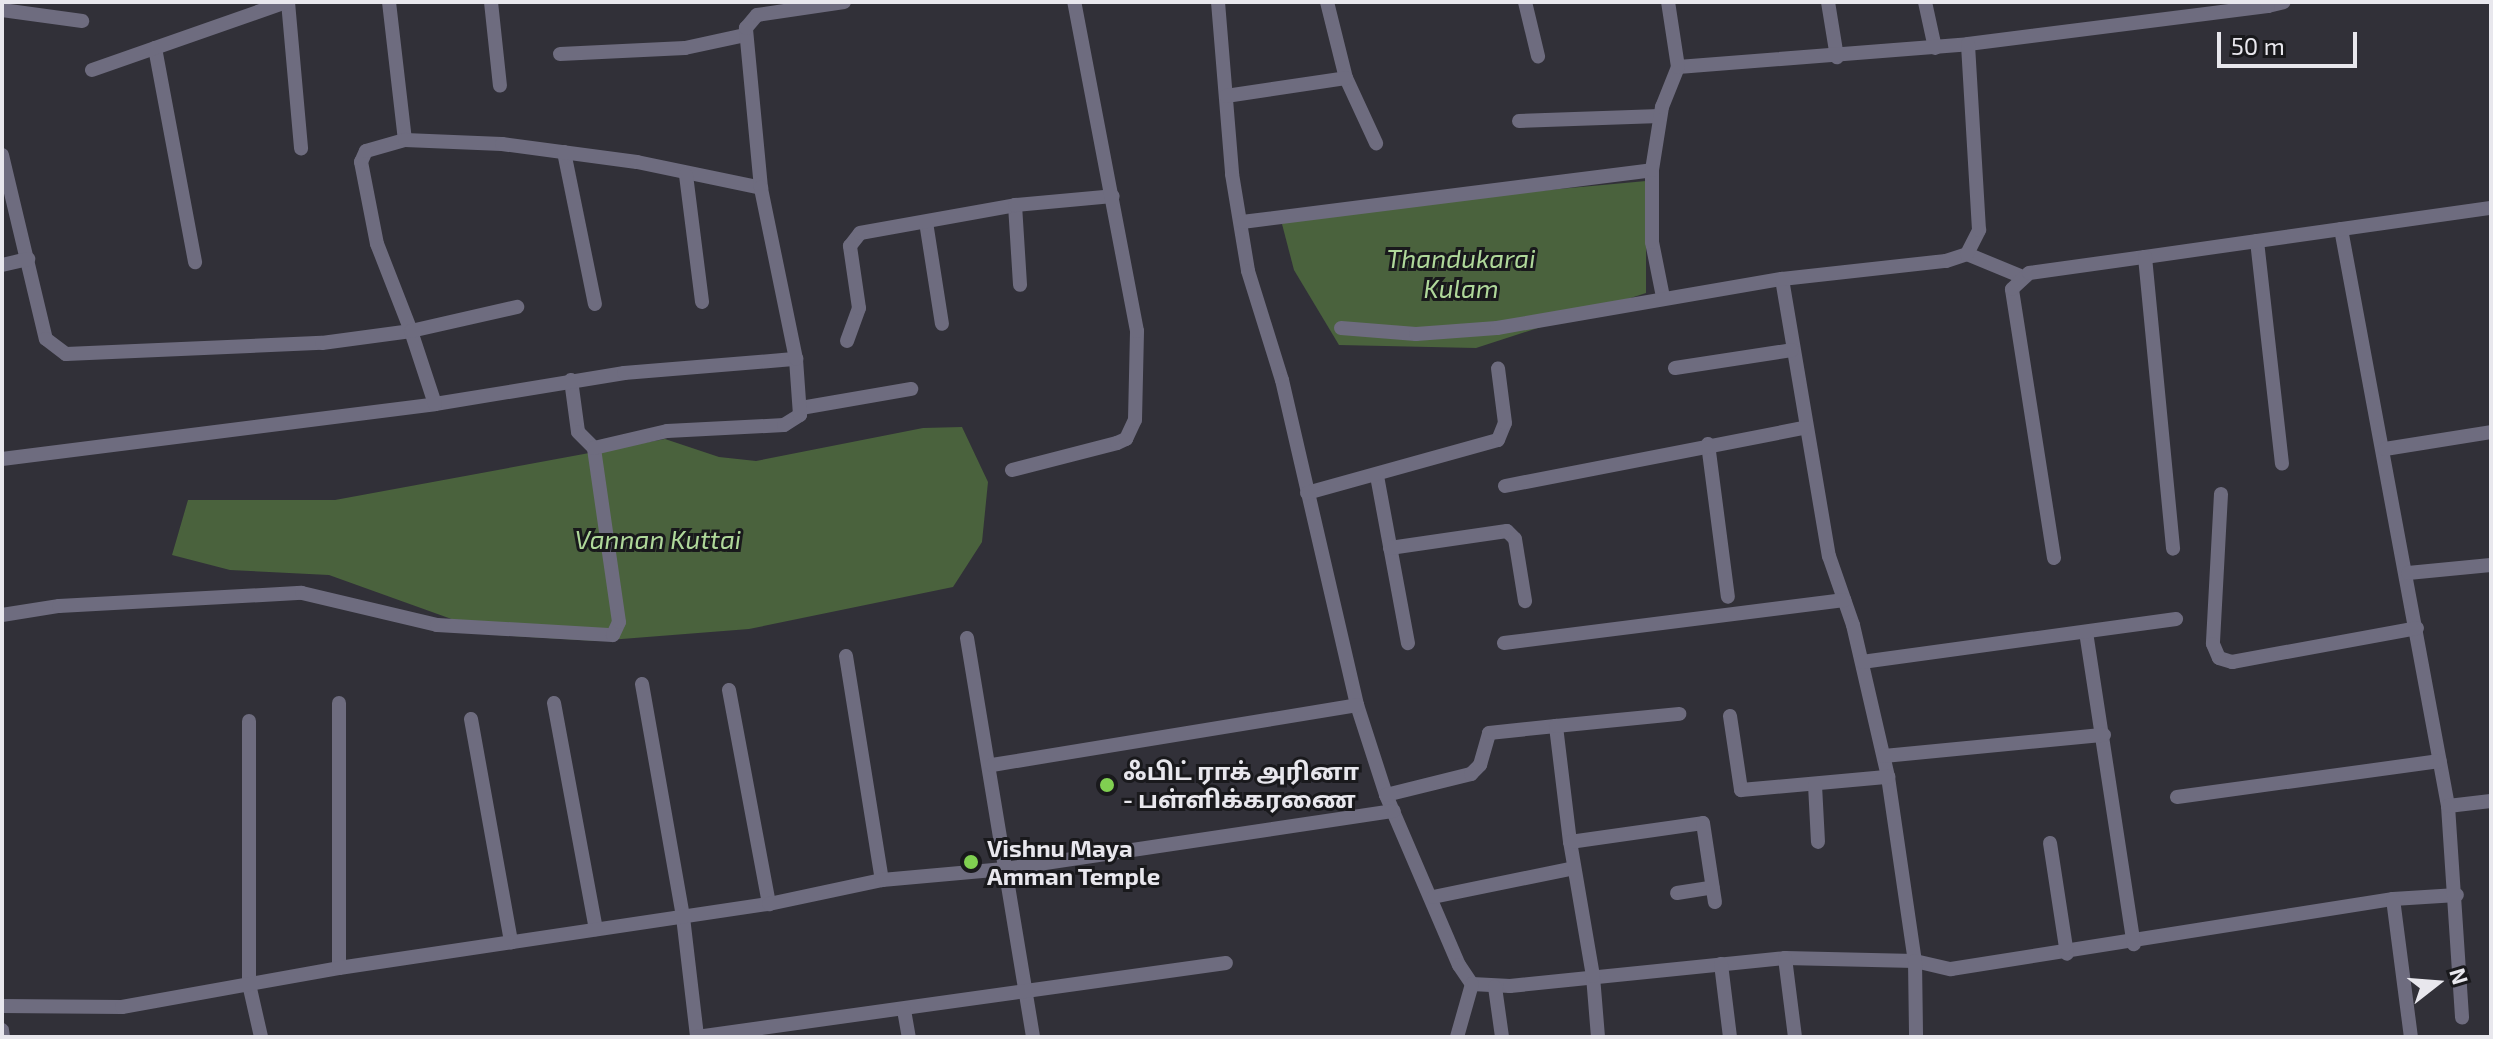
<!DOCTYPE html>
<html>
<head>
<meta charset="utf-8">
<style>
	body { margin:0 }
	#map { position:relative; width:2493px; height:1039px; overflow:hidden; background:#313038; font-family:"Exo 2","Noto Sans Tamil",sans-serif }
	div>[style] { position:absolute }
	.water>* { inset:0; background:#4a623d }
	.minor>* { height:14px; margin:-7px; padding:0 7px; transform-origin:7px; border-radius:7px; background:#6e6c7f }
	.dots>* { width:22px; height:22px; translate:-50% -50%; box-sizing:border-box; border:4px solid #19191c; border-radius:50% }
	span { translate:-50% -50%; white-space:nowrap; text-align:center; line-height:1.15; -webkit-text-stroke:6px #19191c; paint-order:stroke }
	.poi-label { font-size:24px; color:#e8e7ed; font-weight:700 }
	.left { translate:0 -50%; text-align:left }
	.water-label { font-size:26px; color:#afd89a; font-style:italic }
	.frame { position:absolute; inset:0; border:4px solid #e8e7ed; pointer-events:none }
	.north { position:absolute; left:2397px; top:943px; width:80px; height:80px; -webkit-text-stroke:6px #19191c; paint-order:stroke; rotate:73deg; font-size:22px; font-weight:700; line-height:32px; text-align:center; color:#e8e7ed }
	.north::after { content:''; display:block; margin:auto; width:28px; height:36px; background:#e8e7ed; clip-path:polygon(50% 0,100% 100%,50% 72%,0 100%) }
	.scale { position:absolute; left:2217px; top:32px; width:140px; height:36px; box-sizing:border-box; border:4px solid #e8e7ed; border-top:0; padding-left:10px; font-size:24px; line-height:28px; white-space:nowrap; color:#e8e7ed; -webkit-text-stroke:6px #19191c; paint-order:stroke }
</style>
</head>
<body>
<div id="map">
	<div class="water">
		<i style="clip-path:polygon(1646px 181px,1646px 293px,1476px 348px,1339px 345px,1294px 270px,1282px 224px,1307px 212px)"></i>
		<i style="clip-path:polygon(962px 427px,988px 482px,982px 542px,953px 587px,749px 629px,596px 641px,496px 635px,329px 575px,230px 570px,172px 555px,188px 500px,335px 500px,665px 439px,719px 457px,756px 461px,923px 428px)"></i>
	</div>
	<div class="minor">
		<i style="left:288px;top:2px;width:147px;rotate:84.9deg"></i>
		<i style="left:389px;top:2px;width:139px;rotate:83.4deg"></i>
		<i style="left:491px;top:2px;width:84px;rotate:83.9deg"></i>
		<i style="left:1218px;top:2px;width:173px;rotate:85.3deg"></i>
		<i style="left:1232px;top:174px;width:98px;rotate:80.6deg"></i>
		<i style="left:1248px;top:271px;width:114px;rotate:72.7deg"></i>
		<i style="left:1282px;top:380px;width:334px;rotate:77deg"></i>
		<i style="left:1357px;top:705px;width:95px;rotate:72.1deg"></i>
		<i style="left:1386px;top:795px;width:185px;rotate:66.8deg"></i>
		<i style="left:1459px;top:965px;width:23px;rotate:56deg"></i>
		<i style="left:1472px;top:984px;width:38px;rotate:3deg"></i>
		<i style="left:1510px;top:986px;width:276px;rotate:-5.8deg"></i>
		<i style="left:1785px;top:958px;width:130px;rotate:1.3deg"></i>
		<i style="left:1915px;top:961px;width:37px;rotate:13deg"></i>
		<i style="left:1951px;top:969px;width:448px;rotate:-9deg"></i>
		<i style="left:2393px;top:899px;width:64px;rotate:-3.6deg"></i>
		<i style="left:1327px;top:2px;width:78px;rotate:76deg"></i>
		<i style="left:1346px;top:78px;width:72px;rotate:65.2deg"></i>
		<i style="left:1525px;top:2px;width:56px;rotate:76.5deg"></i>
		<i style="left:1828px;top:2px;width:56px;rotate:80.7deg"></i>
		<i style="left:1925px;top:2px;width:47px;rotate:77.7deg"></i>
		<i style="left:2268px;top:6px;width:16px;rotate:-14deg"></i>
		<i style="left:2px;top:10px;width:81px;rotate:7.8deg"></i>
		<i style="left:155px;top:48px;width:218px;rotate:79.4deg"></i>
		<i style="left:560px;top:54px;width:125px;rotate:-2.7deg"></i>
		<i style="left:685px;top:48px;width:61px;rotate:-12.2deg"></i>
		<i style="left:1678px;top:67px;width:291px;rotate:-4.5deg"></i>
		<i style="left:1968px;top:44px;width:302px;rotate:-7.2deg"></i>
		<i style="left:2268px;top:6px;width:4px;rotate:-104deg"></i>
		<i style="left:92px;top:70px;width:206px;rotate:-19.3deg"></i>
		<i style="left:1226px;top:96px;width:121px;rotate:-8.5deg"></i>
		<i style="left:1519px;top:121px;width:141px;rotate:-2deg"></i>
		<i style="left:564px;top:152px;width:155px;rotate:78.5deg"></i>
		<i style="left:2px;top:155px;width:189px;rotate:76.6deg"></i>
		<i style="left:46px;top:339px;width:25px;rotate:37deg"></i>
		<i style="left:66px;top:354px;width:256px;rotate:-2.5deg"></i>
		<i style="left:322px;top:343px;width:90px;rotate:-7.7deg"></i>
		<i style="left:411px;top:331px;width:93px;rotate:-111.3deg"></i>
		<i style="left:377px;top:244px;width:84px;rotate:-101deg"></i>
		<i style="left:361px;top:162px;width:12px;rotate:-66deg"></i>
		<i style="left:366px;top:151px;width:41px;rotate:-15.8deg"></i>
		<i style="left:405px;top:140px;width:97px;rotate:2.4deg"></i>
		<i style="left:502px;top:144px;width:136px;rotate:7.6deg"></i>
		<i style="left:637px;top:162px;width:127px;rotate:11.8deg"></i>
		<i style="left:761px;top:188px;width:161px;rotate:-95.4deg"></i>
		<i style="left:746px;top:28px;width:17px;rotate:-50deg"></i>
		<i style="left:757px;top:15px;width:88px;rotate:-8.5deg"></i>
		<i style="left:686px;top:175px;width:128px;rotate:82.8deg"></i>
		<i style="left:1015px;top:205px;width:80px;rotate:86.4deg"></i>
		<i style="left:926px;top:222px;width:103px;rotate:81.1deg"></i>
		<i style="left:1242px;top:222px;width:413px;rotate:-7.2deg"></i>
		<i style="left:2341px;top:229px;width:587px;rotate:79.49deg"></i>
		<i style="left:2448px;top:806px;width:212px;rotate:86.2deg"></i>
		<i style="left:2257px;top:241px;width:224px;rotate:83.6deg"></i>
		<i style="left:1967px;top:254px;width:57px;rotate:22.5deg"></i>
		<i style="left:2145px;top:257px;width:349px;rotate:-8.1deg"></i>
		<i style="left:2px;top:265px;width:27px;rotate:-13deg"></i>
		<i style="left:1782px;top:279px;width:281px;rotate:80.4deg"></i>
		<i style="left:1829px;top:556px;width:73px;rotate:70.8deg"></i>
		<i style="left:1853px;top:625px;width:156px;rotate:77deg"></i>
		<i style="left:1888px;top:777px;width:186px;rotate:81.7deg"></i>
		<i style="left:1915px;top:961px;width:76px;rotate:89.2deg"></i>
		<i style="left:1663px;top:297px;width:56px;rotate:-101.3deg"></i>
		<i style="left:1652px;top:242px;width:72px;rotate:-90deg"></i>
		<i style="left:1652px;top:170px;width:64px;rotate:-81deg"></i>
		<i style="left:1662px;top:107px;width:43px;rotate:-68.2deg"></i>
		<i style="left:1678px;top:67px;width:66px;rotate:-98.7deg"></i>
		<i style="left:1341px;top:328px;width:75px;rotate:4.6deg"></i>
		<i style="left:1416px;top:334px;width:81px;rotate:-4.2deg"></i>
		<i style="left:1497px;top:328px;width:289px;rotate:-9.8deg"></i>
		<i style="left:1782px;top:279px;width:165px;rotate:-6.3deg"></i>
		<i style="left:1946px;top:261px;width:22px;rotate:-18deg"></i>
		<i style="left:1967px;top:254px;width:27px;rotate:-63deg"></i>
		<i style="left:1979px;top:230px;width:186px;rotate:-93.4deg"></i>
		<i style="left:847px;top:341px;width:35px;rotate:-70deg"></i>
		<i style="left:859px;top:308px;width:63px;rotate:-98.3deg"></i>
		<i style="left:850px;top:246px;width:16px;rotate:-52deg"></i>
		<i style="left:860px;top:233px;width:158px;rotate:-10.2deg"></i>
		<i style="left:1015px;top:205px;width:98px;rotate:-5.2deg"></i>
		<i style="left:1675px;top:368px;width:118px;rotate:-8.7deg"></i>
		<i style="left:571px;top:380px;width:52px;rotate:82.3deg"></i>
		<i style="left:578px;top:432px;width:23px;rotate:45deg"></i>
		<i style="left:435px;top:404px;width:192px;rotate:-9.3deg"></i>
		<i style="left:624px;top:373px;width:173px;rotate:-4.7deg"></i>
		<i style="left:801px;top:408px;width:112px;rotate:-9.8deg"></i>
		<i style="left:1708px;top:444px;width:154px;rotate:82.6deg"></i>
		<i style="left:2385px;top:449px;width:107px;rotate:-9.1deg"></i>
		<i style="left:2px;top:459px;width:436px;rotate:-7.2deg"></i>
		<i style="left:435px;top:404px;width:77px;rotate:-108.2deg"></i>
		<i style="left:411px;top:331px;width:109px;rotate:-12.8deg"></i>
		<i style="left:1012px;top:470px;width:108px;rotate:-14.4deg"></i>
		<i style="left:1117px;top:443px;width:10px;rotate:-24deg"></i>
		<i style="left:1126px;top:439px;width:21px;rotate:-65deg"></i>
		<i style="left:1135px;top:420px;width:89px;rotate:-88.7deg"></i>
		<i style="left:1137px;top:331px;width:335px;rotate:-100.8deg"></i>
		<i style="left:1377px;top:476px;width:170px;rotate:79.5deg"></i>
		<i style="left:1505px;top:486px;width:304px;rotate:-11deg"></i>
		<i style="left:1307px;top:493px;width:198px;rotate:-15.5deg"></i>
		<i style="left:1498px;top:440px;width:18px;rotate:-68deg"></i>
		<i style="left:1505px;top:423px;width:55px;rotate:-97.3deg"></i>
		<i style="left:2221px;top:494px;width:150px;rotate:93.1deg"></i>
		<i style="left:2213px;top:644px;width:15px;rotate:67deg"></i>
		<i style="left:2219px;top:658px;width:14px;rotate:17deg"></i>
		<i style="left:2232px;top:662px;width:188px;rotate:-10.4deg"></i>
		<i style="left:1390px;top:548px;width:118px;rotate:-8.3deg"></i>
		<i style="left:1507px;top:531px;width:11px;rotate:45deg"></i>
		<i style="left:1515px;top:539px;width:63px;rotate:80.8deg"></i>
		<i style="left:2054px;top:558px;width:272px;rotate:-98.9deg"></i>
		<i style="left:2012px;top:289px;width:23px;rotate:-43deg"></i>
		<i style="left:2029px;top:273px;width:117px;rotate:-7.9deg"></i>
		<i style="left:2145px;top:257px;width:293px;rotate:84.5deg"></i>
		<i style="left:2408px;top:573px;width:83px;rotate:-5.5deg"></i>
		<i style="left:2px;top:615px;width:58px;rotate:-9deg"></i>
		<i style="left:59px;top:606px;width:243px;rotate:-3.1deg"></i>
		<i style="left:302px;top:593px;width:139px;rotate:13.3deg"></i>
		<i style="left:437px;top:625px;width:176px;rotate:3.3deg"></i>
		<i style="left:613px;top:635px;width:14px;rotate:-65deg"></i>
		<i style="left:619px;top:622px;width:176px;rotate:-98.2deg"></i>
		<i style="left:594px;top:448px;width:75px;rotate:-13.1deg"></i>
		<i style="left:667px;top:431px;width:117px;rotate:-2.9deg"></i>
		<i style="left:784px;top:425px;width:19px;rotate:-32deg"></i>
		<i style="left:800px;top:415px;width:56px;rotate:-94.1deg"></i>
		<i style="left:796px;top:359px;width:175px;rotate:-101.6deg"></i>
		<i style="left:2086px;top:632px;width:316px;rotate:81.3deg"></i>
		<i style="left:967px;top:638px;width:404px;rotate:80.6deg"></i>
		<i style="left:1504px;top:643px;width:343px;rotate:-7.2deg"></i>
		<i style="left:846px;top:656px;width:227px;rotate:80.9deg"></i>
		<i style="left:1862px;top:662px;width:317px;rotate:-7.8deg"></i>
		<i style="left:642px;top:684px;width:237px;rotate:80deg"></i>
		<i style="left:683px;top:917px;width:121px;rotate:83.3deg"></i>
		<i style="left:697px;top:1037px;width:534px;rotate:-7.96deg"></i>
		<i style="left:729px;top:690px;width:218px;rotate:79.4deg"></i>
		<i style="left:554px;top:703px;width:230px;rotate:79.5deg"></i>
		<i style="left:1730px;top:716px;width:75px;rotate:81.5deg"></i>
		<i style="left:1741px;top:790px;width:148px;rotate:-5.1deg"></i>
		<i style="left:471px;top:719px;width:227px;rotate:79.8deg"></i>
		<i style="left:249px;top:721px;width:263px;rotate:90deg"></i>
		<i style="left:249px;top:984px;width:54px;rotate:77.2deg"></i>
		<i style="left:1884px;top:756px;width:221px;rotate:-5.5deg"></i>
		<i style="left:992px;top:765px;width:370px;rotate:-9.3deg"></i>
		<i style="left:1815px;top:785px;width:57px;rotate:87deg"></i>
		<i style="left:1386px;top:795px;width:88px;rotate:-13.9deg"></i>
		<i style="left:1471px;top:774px;width:13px;rotate:-45deg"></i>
		<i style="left:1480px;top:765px;width:33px;rotate:-74deg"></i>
		<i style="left:1489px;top:733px;width:67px;rotate:-6deg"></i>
		<i style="left:2177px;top:797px;width:265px;rotate:-7.8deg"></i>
		<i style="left:2448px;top:806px;width:43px;rotate:-6.6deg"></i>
		<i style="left:1570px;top:842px;width:117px;rotate:-96.9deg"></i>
		<i style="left:1556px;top:726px;width:124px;rotate:-5.6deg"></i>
		<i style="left:2050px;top:843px;width:112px;rotate:81.3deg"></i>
		<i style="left:1677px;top:893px;width:36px;rotate:-9deg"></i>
		<i style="left:1433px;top:897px;width:144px;rotate:-11.6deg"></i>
		<i style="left:2393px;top:899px;width:139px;rotate:82.6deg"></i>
		<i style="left:1785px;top:958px;width:80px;rotate:82.8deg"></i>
		<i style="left:1721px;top:964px;width:74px;rotate:83deg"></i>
		<i style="left:339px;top:968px;width:265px;rotate:-90deg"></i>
		<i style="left:1495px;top:987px;width:50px;rotate:82deg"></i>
		<i style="left:2px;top:1006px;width:120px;rotate:0.5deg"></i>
		<i style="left:122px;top:1007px;width:220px;rotate:-10.2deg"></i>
		<i style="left:339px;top:968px;width:435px;rotate:-8.5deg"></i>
		<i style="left:769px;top:904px;width:116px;rotate:-12deg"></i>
		<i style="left:882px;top:880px;width:123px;rotate:-5.1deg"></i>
		<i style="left:1005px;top:869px;width:393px;rotate:-8.5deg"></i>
		<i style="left:904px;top:1010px;width:27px;rotate:80deg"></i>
		<i style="left:2px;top:1030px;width:7px;rotate:82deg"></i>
		<i style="left:1457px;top:1037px;width:55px;rotate:-74.2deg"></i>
		<i style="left:1598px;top:1037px;width:61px;rotate:-94.7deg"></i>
		<i style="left:1593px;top:976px;width:136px;rotate:-99.7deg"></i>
		<i style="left:1570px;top:842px;width:134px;rotate:-8.1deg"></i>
		<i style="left:1703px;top:823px;width:80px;rotate:81.4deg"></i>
	</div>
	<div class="dots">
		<i style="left:1107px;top:785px;background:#80d051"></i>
		<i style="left:971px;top:862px;background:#80d051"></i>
	</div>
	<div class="poi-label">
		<span class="left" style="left:1123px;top:785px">ஃபிட் ராக் அரினா<br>- பள்ளிக்கரணை</span>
		<span class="left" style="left:987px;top:862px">Vishnu Maya<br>Amman Temple</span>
	</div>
	<div class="water-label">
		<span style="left:1461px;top:273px">Thandukarai<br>Kulam</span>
		<span style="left:658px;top:539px">Vannan Kuttai</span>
	</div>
	<div class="frame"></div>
	<div class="north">N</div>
	<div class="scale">50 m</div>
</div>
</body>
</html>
